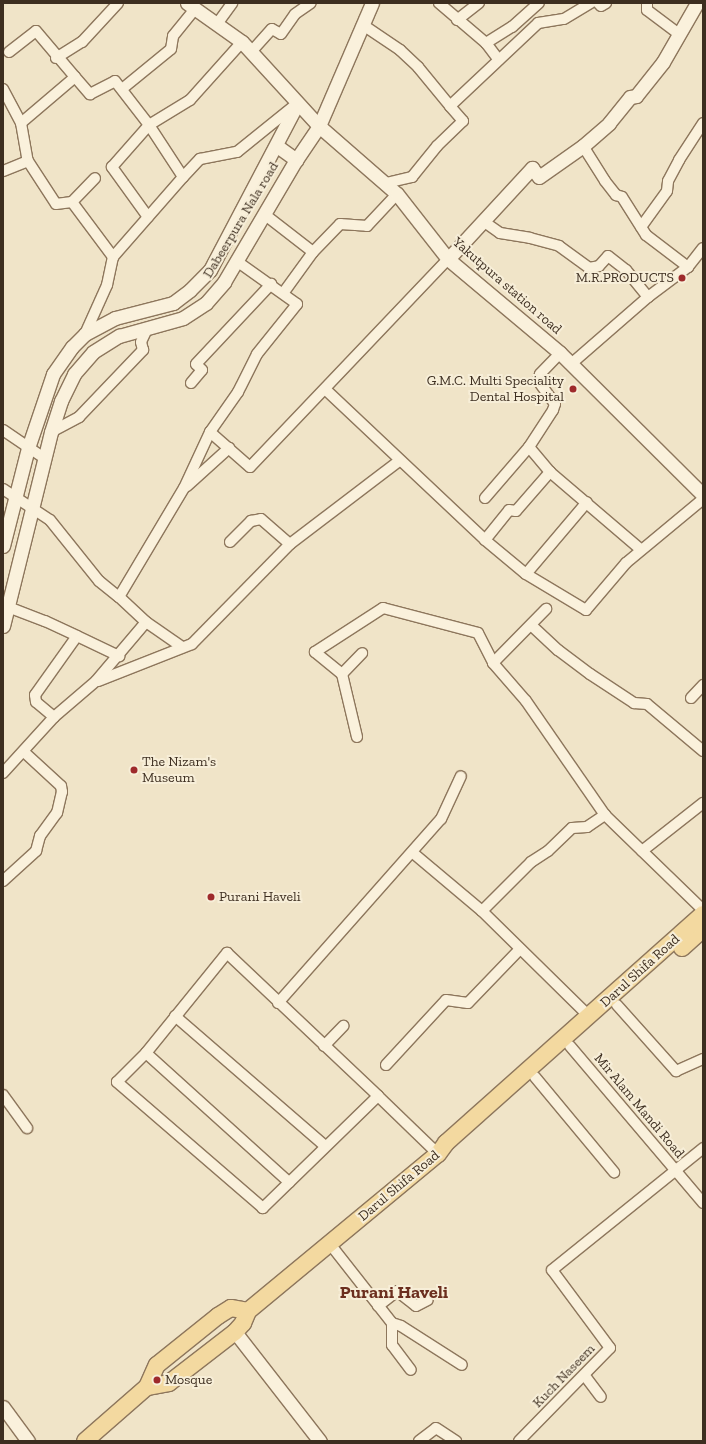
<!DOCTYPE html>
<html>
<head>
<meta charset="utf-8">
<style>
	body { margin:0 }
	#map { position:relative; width:706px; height:1444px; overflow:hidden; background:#f0e4c8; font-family:"Zilla Slab",serif }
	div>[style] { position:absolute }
	.roads { filter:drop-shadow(1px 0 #8d765c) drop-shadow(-1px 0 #8d765c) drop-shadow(0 1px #8d765c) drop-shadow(0 -1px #8d765c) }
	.minor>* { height:10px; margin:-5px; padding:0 5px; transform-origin:5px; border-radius:5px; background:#faf1dc }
	.tertiary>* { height:13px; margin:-6.5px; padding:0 6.5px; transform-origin:6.5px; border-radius:6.5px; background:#faf1dc }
	.primary>* { height:16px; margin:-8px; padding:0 8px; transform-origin:8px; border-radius:8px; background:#f3d9a0 }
	.dots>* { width:11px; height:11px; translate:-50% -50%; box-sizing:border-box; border:2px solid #f7eed8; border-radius:50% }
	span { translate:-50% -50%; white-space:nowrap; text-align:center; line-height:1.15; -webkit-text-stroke:4px #f7eed8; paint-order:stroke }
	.street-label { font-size:14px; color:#3d2e20 }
	.poi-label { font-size:14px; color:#3d2e20 }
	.right { translate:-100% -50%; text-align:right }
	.left { translate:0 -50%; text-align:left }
	.district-label { font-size:18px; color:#6b2e1e; font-weight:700 }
	.frame { position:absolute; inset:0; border:4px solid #3d2e20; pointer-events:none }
</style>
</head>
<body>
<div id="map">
	<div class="roads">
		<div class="minor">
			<i style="left:439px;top:3px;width:62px;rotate:40.4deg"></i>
			<i style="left:486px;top:43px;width:31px;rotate:-32deg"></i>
			<i style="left:512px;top:27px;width:36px;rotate:-42deg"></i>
			<i style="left:598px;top:3px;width:4px;rotate:45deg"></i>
			<i style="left:601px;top:6px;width:6px;rotate:-31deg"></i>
			<i style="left:647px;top:3px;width:7px;rotate:90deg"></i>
			<i style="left:647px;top:10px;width:40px;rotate:37deg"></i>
			<i style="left:457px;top:20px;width:28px;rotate:-38deg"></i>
			<i style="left:217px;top:24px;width:26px;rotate:-54deg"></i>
			<i style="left:363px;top:25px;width:45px;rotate:34deg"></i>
			<i style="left:400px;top:50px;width:25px;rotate:43deg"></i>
			<i style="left:418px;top:67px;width:50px;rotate:50.6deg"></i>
			<i style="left:486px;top:43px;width:21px;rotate:53deg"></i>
			<i style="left:9px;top:52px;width:34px;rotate:-38deg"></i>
			<i style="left:36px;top:31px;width:60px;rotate:49.7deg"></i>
			<i style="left:251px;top:52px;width:31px;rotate:-48deg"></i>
			<i style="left:272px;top:29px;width:10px;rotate:29deg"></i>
			<i style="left:281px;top:34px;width:24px;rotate:-55deg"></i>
			<i style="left:295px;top:14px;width:19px;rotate:-35deg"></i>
			<i style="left:56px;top:58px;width:31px;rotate:-32deg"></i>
			<i style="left:82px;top:42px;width:53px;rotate:-47.3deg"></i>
			<i style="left:3px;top:89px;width:38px;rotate:62deg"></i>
			<i style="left:21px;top:123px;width:39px;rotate:80deg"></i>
			<i style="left:28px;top:161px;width:27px;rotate:158deg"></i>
			<i style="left:122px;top:89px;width:63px;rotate:-39.2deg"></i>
			<i style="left:171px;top:49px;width:13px;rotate:-81deg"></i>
			<i style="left:173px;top:36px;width:35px;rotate:-51deg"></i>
			<i style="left:21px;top:123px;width:71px;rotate:-40.4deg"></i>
			<i style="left:75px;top:77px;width:23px;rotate:49deg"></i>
			<i style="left:90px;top:94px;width:28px;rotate:-27deg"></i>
			<i style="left:115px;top:81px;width:56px;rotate:52.3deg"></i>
			<i style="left:149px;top:125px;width:62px;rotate:56.8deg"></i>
			<i style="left:583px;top:146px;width:41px;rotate:57.8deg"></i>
			<i style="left:605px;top:181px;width:18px;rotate:52deg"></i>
			<i style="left:616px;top:195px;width:6px;rotate:18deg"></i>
			<i style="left:622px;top:197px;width:45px;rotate:57.7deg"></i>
			<i style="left:646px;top:235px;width:53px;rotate:37.3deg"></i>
			<i style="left:28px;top:161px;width:51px;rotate:56.9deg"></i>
			<i style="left:56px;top:204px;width:16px;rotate:-7deg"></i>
			<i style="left:72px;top:202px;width:33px;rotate:-46deg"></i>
			<i style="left:386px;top:183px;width:27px;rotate:-13deg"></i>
			<i style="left:412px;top:177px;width:40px;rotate:-51deg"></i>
			<i style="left:437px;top:146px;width:36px;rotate:-44deg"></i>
			<i style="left:463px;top:121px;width:20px;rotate:-131deg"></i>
			<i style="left:450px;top:106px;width:121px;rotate:-43.3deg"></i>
			<i style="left:538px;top:23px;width:26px;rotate:-9deg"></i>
			<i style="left:564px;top:19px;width:31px;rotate:-31deg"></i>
			<i style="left:72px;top:202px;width:69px;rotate:53.3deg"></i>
			<i style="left:264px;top:214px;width:62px;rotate:37.8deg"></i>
			<i style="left:148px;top:217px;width:62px;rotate:-125.8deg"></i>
			<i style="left:112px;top:167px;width:56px;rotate:-48.6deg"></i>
			<i style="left:149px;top:125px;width:48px;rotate:-31.4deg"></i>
			<i style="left:190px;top:100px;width:78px;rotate:-48.1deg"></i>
			<i style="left:483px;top:221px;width:21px;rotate:35deg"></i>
			<i style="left:500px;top:233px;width:30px;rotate:9deg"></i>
			<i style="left:530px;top:238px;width:30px;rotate:15deg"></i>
			<i style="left:559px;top:246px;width:37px;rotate:36deg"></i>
			<i style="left:589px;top:268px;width:10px;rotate:-11deg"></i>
			<i style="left:599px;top:266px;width:13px;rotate:-48deg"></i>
			<i style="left:608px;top:256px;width:23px;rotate:38deg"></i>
			<i style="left:626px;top:270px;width:35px;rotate:51deg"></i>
			<i style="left:641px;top:227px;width:44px;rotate:-54.2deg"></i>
			<i style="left:667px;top:191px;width:10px;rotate:-84deg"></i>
			<i style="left:668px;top:181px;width:24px;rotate:-62deg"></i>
			<i style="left:679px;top:160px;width:44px;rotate:-57deg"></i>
			<i style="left:284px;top:292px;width:49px;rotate:-54.1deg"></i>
			<i style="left:313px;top:252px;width:39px;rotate:-46deg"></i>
			<i style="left:340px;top:224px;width:27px;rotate:4deg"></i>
			<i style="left:367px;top:226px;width:44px;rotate:-46.8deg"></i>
			<i style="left:85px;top:334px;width:54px;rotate:-65.8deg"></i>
			<i style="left:107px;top:285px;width:29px;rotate:-78deg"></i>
			<i style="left:113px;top:257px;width:106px;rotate:-48.8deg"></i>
			<i style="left:183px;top:177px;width:25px;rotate:-47deg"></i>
			<i style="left:200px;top:159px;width:38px;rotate:-11deg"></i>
			<i style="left:237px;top:152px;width:73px;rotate:-38.9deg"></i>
			<i style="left:571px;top:364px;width:102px;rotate:-41deg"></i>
			<i style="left:648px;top:297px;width:50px;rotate:-36.9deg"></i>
			<i style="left:688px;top:267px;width:24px;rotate:-52deg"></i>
			<i style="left:191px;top:383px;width:17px;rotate:-50deg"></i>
			<i style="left:202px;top:370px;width:8px;rotate:-135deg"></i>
			<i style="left:196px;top:364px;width:110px;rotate:-46.8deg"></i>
			<i style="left:325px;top:389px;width:220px;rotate:43.3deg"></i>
			<i style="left:485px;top:540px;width:53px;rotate:39.7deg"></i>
			<i style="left:526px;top:574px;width:70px;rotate:31deg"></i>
			<i style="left:586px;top:610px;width:62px;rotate:-49.6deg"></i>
			<i style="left:626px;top:563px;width:100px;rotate:-39.7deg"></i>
			<i style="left:3px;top:430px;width:50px;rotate:34.3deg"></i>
			<i style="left:51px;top:432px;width:32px;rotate:-28deg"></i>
			<i style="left:79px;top:417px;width:93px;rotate:-46.3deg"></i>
			<i style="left:143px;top:350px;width:8px;rotate:-104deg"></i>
			<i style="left:141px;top:342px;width:14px;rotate:-65deg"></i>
			<i style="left:210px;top:432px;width:53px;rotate:41.2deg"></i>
			<i style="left:250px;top:467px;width:287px;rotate:-46.4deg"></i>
			<i style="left:529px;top:447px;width:33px;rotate:50deg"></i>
			<i style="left:550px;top:472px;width:118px;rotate:40.5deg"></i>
			<i style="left:187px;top:486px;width:57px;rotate:-42.1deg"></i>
			<i style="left:3px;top:489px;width:56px;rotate:33.4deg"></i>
			<i style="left:50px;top:520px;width:78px;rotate:51.2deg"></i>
			<i style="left:99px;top:581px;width:26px;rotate:39deg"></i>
			<i style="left:485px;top:498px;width:67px;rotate:-49.2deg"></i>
			<i style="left:529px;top:447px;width:44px;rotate:-57deg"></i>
			<i style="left:553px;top:410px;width:6px;rotate:-72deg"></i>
			<i style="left:555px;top:404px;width:29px;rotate:-126deg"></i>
			<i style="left:538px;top:381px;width:7px;rotate:-74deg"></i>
			<i style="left:540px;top:374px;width:29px;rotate:-46deg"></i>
			<i style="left:485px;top:540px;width:38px;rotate:-51deg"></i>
			<i style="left:509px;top:510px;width:7px;rotate:8deg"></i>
			<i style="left:516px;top:511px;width:52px;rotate:-48.9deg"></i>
			<i style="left:230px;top:542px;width:30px;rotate:-45deg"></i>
			<i style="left:251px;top:521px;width:10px;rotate:-11deg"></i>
			<i style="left:261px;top:519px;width:38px;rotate:41deg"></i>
			<i style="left:526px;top:574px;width:94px;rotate:-49.7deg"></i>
			<i style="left:8px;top:607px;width:40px;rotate:21deg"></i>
			<i style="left:45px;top:621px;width:35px;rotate:25deg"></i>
			<i style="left:146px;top:622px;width:44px;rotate:34.8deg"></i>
			<i style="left:531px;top:625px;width:37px;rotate:43deg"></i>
			<i style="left:558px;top:650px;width:40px;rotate:37deg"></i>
			<i style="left:590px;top:674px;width:53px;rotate:33.4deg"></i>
			<i style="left:634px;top:703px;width:13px;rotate:4deg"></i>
			<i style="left:647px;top:704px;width:73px;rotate:40deg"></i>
			<i style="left:493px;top:663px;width:76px;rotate:-45.5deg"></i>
			<i style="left:342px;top:674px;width:29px;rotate:-46deg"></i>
			<i style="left:98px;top:681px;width:101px;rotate:-21.5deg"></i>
			<i style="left:192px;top:644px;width:140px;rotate:-45.6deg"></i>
			<i style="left:290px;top:544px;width:137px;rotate:-37.3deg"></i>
			<i style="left:691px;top:698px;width:18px;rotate:-47deg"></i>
			<i style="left:54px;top:717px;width:23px;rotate:-140deg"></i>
			<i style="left:36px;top:702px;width:7px;rotate:-98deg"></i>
			<i style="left:35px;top:695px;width:72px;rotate:-54.6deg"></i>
			<i style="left:77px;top:636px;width:47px;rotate:25.5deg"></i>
			<i style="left:357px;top:737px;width:65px;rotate:-103.4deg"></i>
			<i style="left:342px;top:674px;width:35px;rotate:-141deg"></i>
			<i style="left:315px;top:652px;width:81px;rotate:-32.9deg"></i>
			<i style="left:383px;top:608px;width:98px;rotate:14.7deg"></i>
			<i style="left:478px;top:633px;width:34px;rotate:63deg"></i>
			<i style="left:493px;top:663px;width:50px;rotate:49deg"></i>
			<i style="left:526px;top:701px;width:139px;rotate:55.3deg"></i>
			<i style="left:605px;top:815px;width:136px;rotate:44.1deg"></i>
			<i style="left:3px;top:773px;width:76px;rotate:-47.7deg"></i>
			<i style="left:54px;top:717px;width:55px;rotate:-40.6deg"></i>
			<i style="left:96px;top:681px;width:77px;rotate:-49.7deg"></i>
			<i style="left:146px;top:622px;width:37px;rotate:-137deg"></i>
			<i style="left:119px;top:597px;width:127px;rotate:-59.2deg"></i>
			<i style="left:184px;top:488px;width:62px;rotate:-65.1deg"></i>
			<i style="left:210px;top:432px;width:49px;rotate:-55deg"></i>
			<i style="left:238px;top:392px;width:42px;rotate:-63.4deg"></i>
			<i style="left:257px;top:354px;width:64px;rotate:-51.3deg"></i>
			<i style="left:297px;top:304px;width:72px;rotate:-144.6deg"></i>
			<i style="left:642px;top:851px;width:78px;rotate:-38.2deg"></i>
			<i style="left:413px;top:853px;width:90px;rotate:40deg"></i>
			<i style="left:482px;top:911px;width:150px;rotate:44.5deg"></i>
			<i style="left:3px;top:881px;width:45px;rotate:-42.3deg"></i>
			<i style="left:36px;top:851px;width:16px;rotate:-75deg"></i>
			<i style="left:40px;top:836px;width:29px;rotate:-54deg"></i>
			<i style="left:57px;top:813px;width:22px;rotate:-77deg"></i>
			<i style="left:62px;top:792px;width:6px;rotate:-99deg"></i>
			<i style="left:61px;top:786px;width:50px;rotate:-137.4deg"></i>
			<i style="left:482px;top:911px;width:69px;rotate:-45deg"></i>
			<i style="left:531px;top:862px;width:20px;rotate:-33deg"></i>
			<i style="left:548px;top:851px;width:33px;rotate:-44deg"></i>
			<i style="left:572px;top:828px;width:15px;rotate:-4deg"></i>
			<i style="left:587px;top:827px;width:22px;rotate:-34deg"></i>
			<i style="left:278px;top:1003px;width:246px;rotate:-48.5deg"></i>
			<i style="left:441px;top:819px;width:47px;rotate:-65.1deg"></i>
			<i style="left:617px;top:1005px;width:89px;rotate:48.2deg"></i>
			<i style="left:676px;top:1071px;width:30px;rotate:-24deg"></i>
			<i style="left:175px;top:1016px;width:198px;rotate:40.9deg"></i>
			<i style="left:324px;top:1046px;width:28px;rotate:-46deg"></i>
			<i style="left:570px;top:1046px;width:206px;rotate:49.7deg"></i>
			<i style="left:146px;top:1053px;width:193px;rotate:42.1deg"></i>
			<i style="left:386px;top:1065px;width:88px;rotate:-47.3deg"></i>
			<i style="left:446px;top:1000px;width:22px;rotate:8deg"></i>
			<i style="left:468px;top:1003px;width:75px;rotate:-46.1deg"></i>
			<i style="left:535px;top:1077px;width:124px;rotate:50.3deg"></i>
			<i style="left:3px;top:1095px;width:41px;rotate:54deg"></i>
			<i style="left:378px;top:1096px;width:161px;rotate:135.8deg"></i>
			<i style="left:263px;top:1208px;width:193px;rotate:-139.2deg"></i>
			<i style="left:117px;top:1082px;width:41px;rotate:-45deg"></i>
			<i style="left:146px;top:1053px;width:129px;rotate:-51deg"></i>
			<i style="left:227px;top:953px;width:208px;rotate:43.4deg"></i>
			<i style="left:378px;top:1096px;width:83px;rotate:44deg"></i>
			<i style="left:330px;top:1244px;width:100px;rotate:51.9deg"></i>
			<i style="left:392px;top:1323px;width:9px;rotate:18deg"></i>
			<i style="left:401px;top:1326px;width:72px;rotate:32.6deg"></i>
			<i style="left:378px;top:1306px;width:24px;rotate:-38deg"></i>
			<i style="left:397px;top:1291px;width:24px;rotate:38deg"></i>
			<i style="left:416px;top:1306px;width:13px;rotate:-27deg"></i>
			<i style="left:392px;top:1323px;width:22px;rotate:90deg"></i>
			<i style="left:392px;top:1345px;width:31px;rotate:53deg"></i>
			<i style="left:585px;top:1376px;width:26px;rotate:53deg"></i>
			<i style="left:419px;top:1441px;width:21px;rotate:-37deg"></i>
			<i style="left:436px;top:1428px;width:24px;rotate:33deg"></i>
			<i style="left:519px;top:1441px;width:130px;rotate:-45.6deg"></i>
			<i style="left:610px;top:1348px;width:97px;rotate:-126.6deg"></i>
			<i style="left:552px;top:1270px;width:194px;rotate:-38.9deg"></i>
		</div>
		<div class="tertiary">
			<i style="left:187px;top:3px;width:67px;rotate:35.3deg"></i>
			<i style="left:242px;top:42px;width:114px;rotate:47.5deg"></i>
			<i style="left:319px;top:126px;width:103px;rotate:41.1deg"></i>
			<i style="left:397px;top:194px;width:83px;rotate:51.9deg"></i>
			<i style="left:448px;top:259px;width:146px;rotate:40deg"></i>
			<i style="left:560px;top:353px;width:202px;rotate:44.8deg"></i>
			<i style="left:277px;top:146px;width:24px;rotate:36deg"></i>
			<i style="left:448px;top:259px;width:124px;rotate:-47.3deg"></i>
			<i style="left:532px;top:168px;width:11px;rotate:52deg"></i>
			<i style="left:539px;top:177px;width:54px;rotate:-35.2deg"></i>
			<i style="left:583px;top:146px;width:35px;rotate:-41deg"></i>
			<i style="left:609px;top:123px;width:33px;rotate:-51deg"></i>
			<i style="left:630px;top:97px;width:6px;rotate:-9deg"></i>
			<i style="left:636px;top:96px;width:43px;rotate:-51.5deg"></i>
			<i style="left:663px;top:62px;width:68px;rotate:-60deg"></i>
			<i style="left:3px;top:546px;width:101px;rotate:-75.7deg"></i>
			<i style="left:28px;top:448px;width:78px;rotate:-71.3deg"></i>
			<i style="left:53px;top:374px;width:33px;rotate:-55deg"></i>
			<i style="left:72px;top:347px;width:18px;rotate:-45deg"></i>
			<i style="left:85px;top:334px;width:34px;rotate:-28deg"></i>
			<i style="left:115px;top:318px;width:60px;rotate:-14.5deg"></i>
			<i style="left:173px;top:303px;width:21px;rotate:-37deg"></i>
			<i style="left:190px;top:290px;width:28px;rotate:-45deg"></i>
			<i style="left:210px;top:270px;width:187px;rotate:-62.3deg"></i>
			<i style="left:3px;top:626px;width:200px;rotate:-76.1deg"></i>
			<i style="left:51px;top:432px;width:33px;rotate:-72deg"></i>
			<i style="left:61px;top:401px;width:30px;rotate:-64deg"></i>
			<i style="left:74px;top:374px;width:29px;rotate:-49deg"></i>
			<i style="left:93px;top:352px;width:31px;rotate:-32deg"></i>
			<i style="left:119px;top:336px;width:66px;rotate:-15.7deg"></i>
			<i style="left:183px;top:318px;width:27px;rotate:-33deg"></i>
			<i style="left:206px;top:303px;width:28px;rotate:-49deg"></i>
			<i style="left:224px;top:282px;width:142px;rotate:-59.5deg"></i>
			<i style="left:296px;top:160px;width:41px;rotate:-55.9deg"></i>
			<i style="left:319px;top:126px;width:134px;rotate:-66.7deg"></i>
			<i style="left:235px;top:1332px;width:138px;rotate:52.1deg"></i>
			<i style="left:3px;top:1407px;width:42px;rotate:53.7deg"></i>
		</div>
		<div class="primary">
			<i style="left:682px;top:948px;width:28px;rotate:-42deg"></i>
			<i style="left:147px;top:1387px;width:24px;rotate:-66deg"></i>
			<i style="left:157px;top:1365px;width:78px;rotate:-38.8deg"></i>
			<i style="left:218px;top:1316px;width:15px;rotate:-32deg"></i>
			<i style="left:231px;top:1308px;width:17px;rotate:10deg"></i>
			<i style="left:85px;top:1441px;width:82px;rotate:-41.1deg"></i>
			<i style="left:147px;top:1387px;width:22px;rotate:-10deg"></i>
			<i style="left:169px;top:1383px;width:83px;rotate:-37.7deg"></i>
			<i style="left:235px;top:1332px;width:12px;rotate:-48deg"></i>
			<i style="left:243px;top:1323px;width:13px;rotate:-67deg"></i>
			<i style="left:248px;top:1311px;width:246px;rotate:-39.6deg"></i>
			<i style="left:438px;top:1154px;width:14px;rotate:-54deg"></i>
			<i style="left:446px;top:1143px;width:344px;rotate:-41.7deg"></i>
		</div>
	</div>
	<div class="dots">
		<i style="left:682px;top:278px;background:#9e2a2b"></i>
		<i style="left:573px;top:389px;background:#9e2a2b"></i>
		<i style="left:134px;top:770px;background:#9e2a2b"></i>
		<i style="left:211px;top:897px;background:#9e2a2b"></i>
		<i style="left:157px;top:1380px;background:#9e2a2b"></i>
	</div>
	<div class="street-label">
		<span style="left:241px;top:220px;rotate:-59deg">Dabeerpura Nala road</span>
		<span style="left:507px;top:286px;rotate:41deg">Yakutpura station road</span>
		<span style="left:640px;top:971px;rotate:-42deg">Darul Shifa Road</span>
		<span style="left:639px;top:1106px;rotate:50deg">Mir Alam Mandi Road</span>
		<span style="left:399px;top:1186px;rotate:-40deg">Darul Shifa Road</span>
		<span style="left:564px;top:1376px;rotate:-46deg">Kuch Naseem</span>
	</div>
	<div class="poi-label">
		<span class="right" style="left:674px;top:278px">M.R.PRODUCTS</span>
		<span class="right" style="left:564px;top:389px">G.M.C. Multi Speciality<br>Dental Hospital</span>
		<span class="left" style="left:142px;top:770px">The Nizam's<br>Museum</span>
		<span class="left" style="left:219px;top:897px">Purani Haveli</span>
		<span class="left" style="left:165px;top:1380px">Mosque</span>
	</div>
	<div class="district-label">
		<span style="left:394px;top:1292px">Purani Haveli</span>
	</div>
	<div class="frame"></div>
</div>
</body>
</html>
